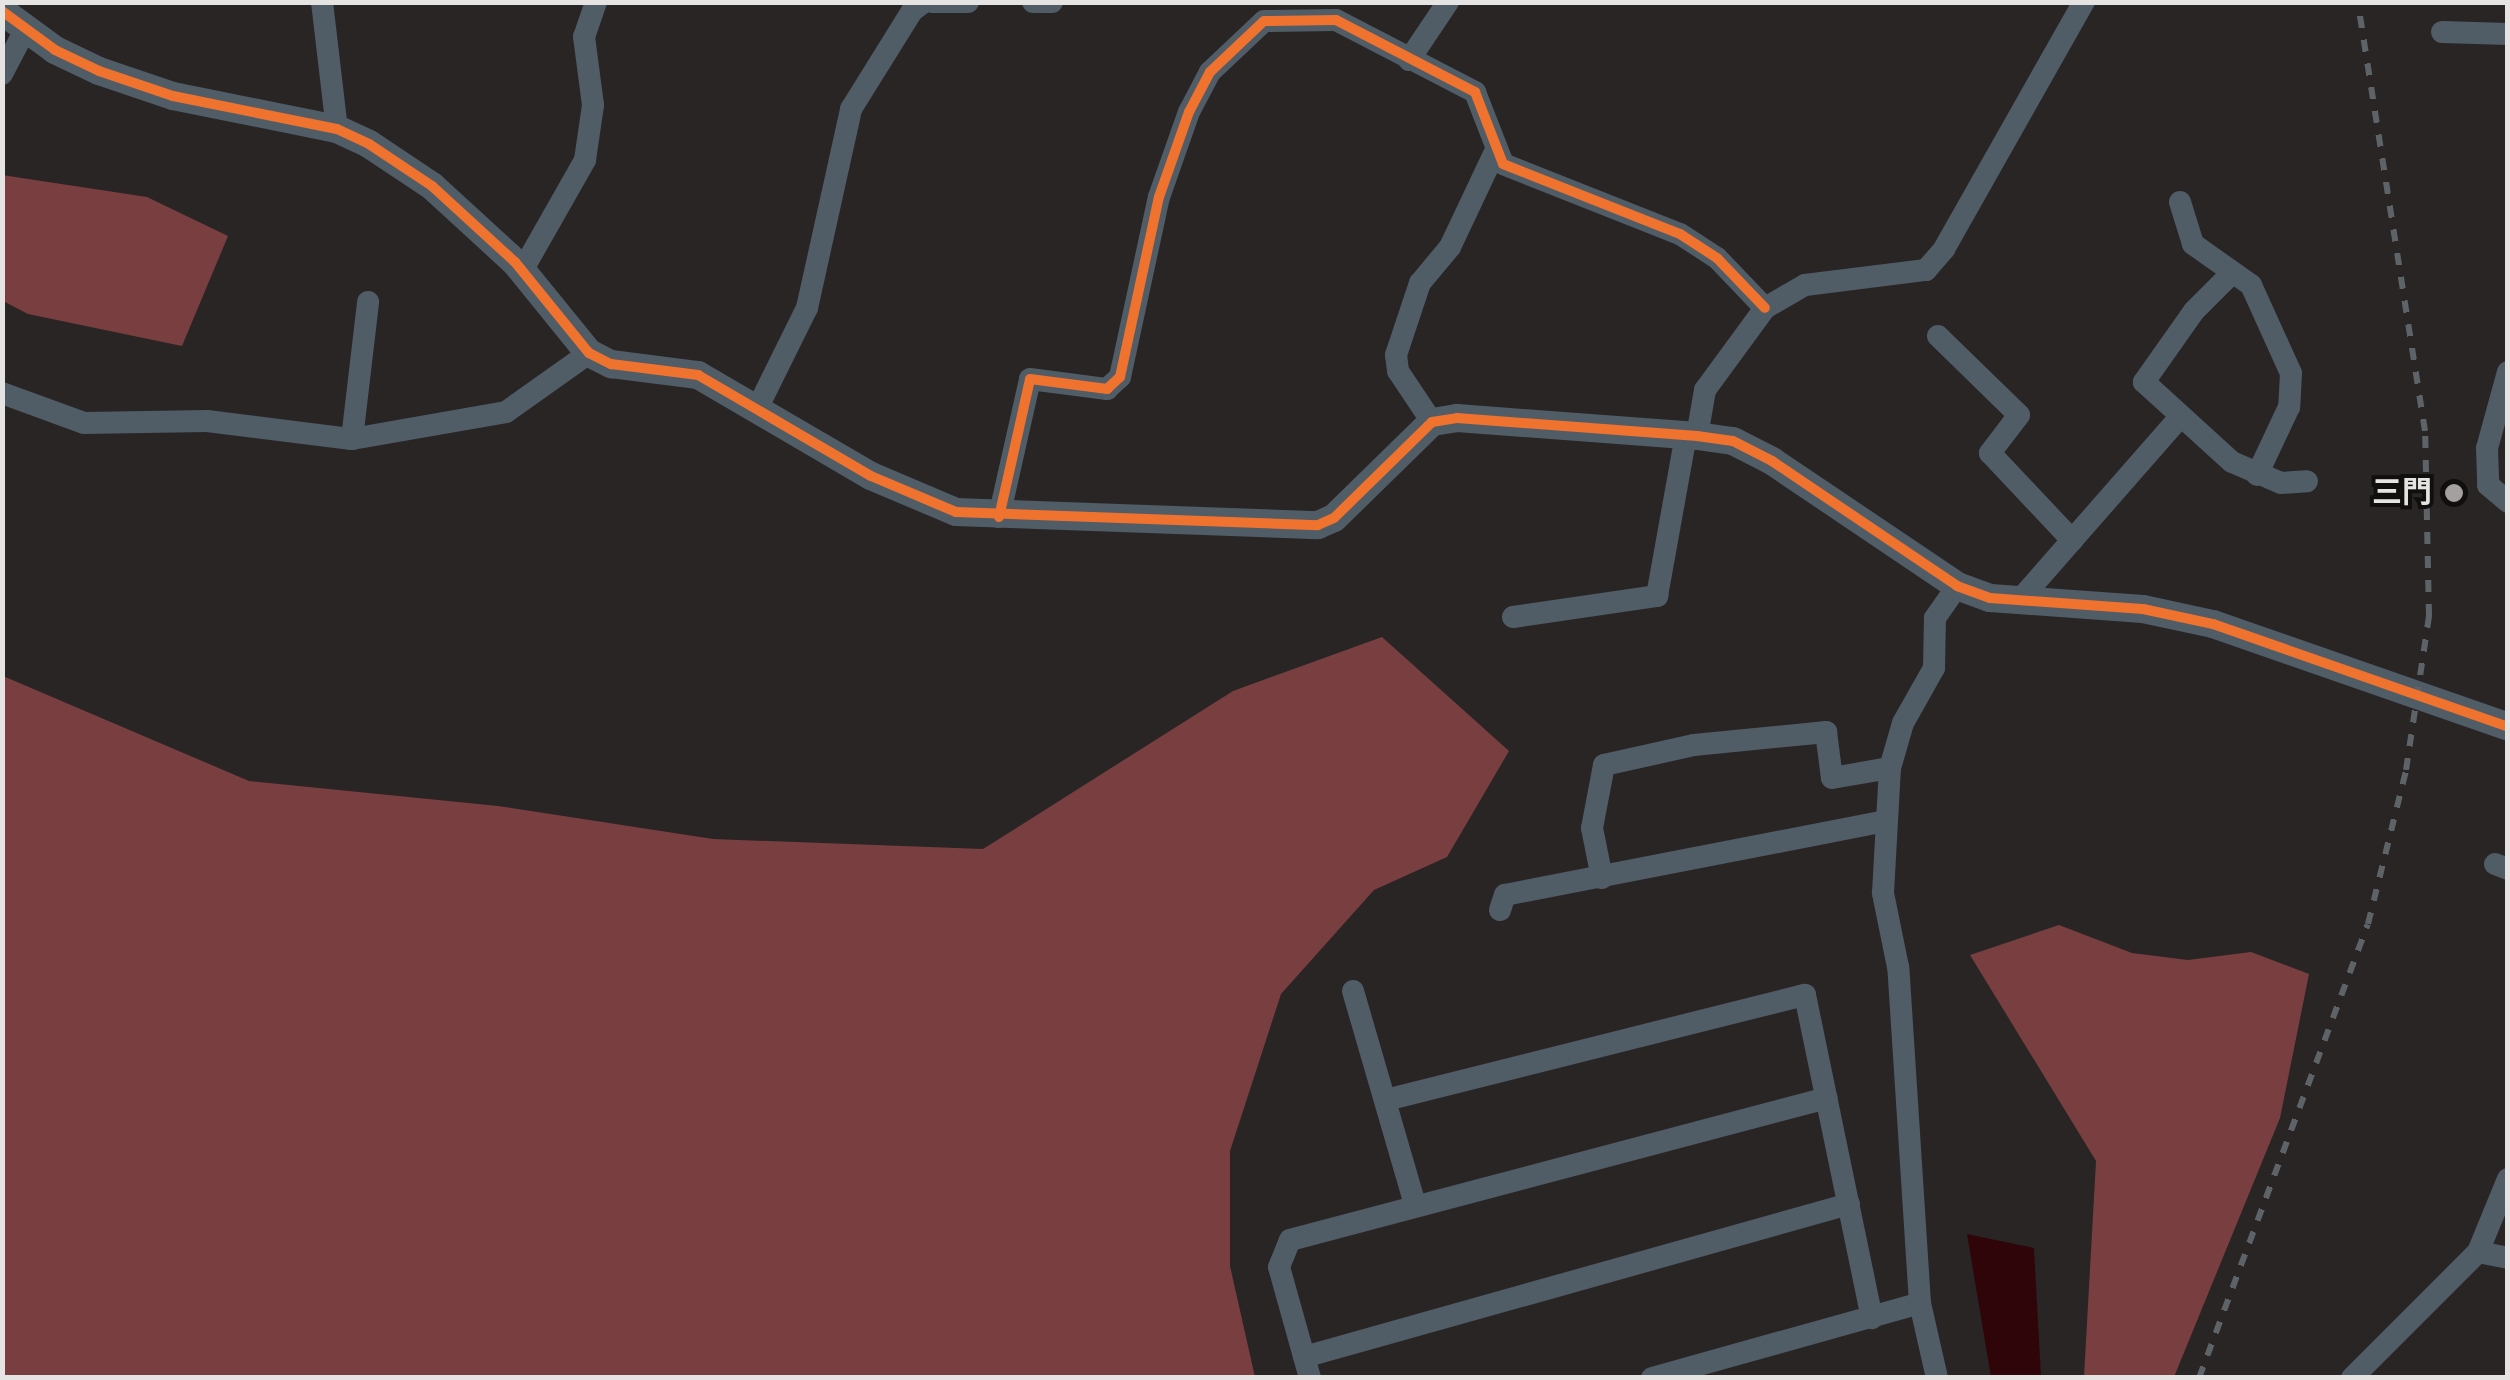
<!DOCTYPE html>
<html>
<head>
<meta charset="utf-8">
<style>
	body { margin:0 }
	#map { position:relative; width:2510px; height:1380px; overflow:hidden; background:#292525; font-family:"Sofia Sans Condensed","Noto Sans JP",sans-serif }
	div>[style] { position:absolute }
	.forest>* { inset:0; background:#793e40 }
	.water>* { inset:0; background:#2f050a }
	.minor>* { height:22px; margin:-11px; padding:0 11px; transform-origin:11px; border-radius:11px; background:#505c66 }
	.tertiary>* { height:28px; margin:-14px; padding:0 14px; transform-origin:14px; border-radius:14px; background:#505c66 }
	.rail>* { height:6px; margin-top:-3px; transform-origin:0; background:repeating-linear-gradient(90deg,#5e6368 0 12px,transparent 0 24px) }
	.cycleway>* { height:10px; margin:-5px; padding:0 5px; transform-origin:5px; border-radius:5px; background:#ef722f }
	.dots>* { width:28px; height:28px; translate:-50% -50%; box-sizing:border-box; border:5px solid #110e0e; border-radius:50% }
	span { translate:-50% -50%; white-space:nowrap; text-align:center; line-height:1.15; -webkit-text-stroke:8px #110e0e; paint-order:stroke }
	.poi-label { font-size:30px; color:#e6e3e3; font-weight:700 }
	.right { translate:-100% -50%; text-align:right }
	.frame { position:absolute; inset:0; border:5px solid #e6e3e3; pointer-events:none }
</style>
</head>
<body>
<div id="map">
	<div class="forest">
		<i style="clip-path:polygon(2px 175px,147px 197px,228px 236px,182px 346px,28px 314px,3px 301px)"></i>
		<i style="clip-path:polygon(1382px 637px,1509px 751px,1447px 857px,1374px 890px,1281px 994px,1230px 1151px,1230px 1266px,1255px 1377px,3px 1377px,3px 676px,249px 781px,498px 806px,713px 839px,983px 849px,1233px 691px)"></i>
		<i style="clip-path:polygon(2059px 925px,2132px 953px,2188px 960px,2251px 952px,2309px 974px,2280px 1118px,2174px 1377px,2084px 1377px,2096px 1161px,1970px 955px)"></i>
	</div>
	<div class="water">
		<i style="clip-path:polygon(1967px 1234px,2034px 1248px,2041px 1377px,1991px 1377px)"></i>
	</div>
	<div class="minor">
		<i style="left:322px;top:2px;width:128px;rotate:83.3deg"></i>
		<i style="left:932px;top:2px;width:36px"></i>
		<i style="left:1033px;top:2px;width:19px"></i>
		<i style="left:2442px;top:32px;width:66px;rotate:1.7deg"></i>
		<i style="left:1409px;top:60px;width:70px;rotate:-56.1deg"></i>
		<i style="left:2px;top:74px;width:50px;rotate:-62.4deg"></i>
		<i style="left:2180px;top:202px;width:44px;rotate:72.8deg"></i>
		<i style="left:2193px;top:244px;width:71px;rotate:35.3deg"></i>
		<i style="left:2251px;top:285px;width:97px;rotate:65.6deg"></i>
		<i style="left:2291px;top:373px;width:34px;rotate:93deg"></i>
		<i style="left:2289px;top:407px;width:75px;rotate:115.2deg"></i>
		<i style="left:522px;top:271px;width:128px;rotate:-60.4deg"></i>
		<i style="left:585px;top:160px;width:56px;rotate:-81.7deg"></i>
		<i style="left:593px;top:105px;width:69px;rotate:-97.5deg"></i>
		<i style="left:584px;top:37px;width:37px;rotate:-71deg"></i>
		<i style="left:2231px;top:274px;width:52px;rotate:135deg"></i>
		<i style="left:2194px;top:311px;width:87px;rotate:125.2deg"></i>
		<i style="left:2144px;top:382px;width:119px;rotate:42.3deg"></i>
		<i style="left:2232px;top:462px;width:53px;rotate:23.2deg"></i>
		<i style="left:2281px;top:483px;width:26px;rotate:-4deg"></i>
		<i style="left:1938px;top:336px;width:113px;rotate:44.3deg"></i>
		<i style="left:2019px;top:415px;width:48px;rotate:127.3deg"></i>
		<i style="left:1990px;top:453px;width:120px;rotate:46.7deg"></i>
		<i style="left:2508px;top:372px;width:79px;rotate:105.4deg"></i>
		<i style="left:2487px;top:448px;width:37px;rotate:88deg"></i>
		<i style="left:2488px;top:485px;width:26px;rotate:40deg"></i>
		<i style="left:2px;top:393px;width:87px;rotate:20.1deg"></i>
		<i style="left:84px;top:423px;width:123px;rotate:-0.9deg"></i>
		<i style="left:207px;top:421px;width:146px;rotate:7.1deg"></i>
		<i style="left:352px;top:439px;width:156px;rotate:-9.9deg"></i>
		<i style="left:506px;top:412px;width:102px;rotate:-35.4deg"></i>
		<i style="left:758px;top:407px;width:110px;rotate:-63.7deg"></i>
		<i style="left:807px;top:308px;width:204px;rotate:-77.5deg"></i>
		<i style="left:851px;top:109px;width:115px;rotate:-58.1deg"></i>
		<i style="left:912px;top:11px;width:15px;rotate:-37deg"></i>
		<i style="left:1432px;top:422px;width:61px;rotate:-123.7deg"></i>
		<i style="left:1398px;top:371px;width:16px;rotate:-97deg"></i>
		<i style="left:1396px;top:355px;width:76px;rotate:-71.6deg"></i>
		<i style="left:1420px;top:283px;width:47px;rotate:-50.2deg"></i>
		<i style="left:1450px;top:247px;width:103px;rotate:-64.7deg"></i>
		<i style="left:1697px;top:436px;width:47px;rotate:-80.1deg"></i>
		<i style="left:1705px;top:390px;width:102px;rotate:-53.8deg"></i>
		<i style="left:1765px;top:308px;width:46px;rotate:-29.9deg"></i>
		<i style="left:1805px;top:285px;width:122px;rotate:-7.1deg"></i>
		<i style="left:1926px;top:270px;width:28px;rotate:-49deg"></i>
		<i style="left:1944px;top:249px;width:284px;rotate:-60.5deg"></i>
		<i style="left:352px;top:439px;width:138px;rotate:-83.3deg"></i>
		<i style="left:999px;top:517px;width:141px;rotate:-77.3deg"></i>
		<i style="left:1030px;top:379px;width:78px;rotate:7.4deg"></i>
		<i style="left:1107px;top:389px;width:18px;rotate:-43deg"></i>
		<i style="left:1120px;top:377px;width:184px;rotate:-77.8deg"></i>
		<i style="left:1159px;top:197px;width:90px;rotate:-70.6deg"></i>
		<i style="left:1189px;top:112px;width:45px;rotate:-62.3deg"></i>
		<i style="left:1210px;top:72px;width:74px;rotate:-43.4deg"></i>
		<i style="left:1264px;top:21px;width:72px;rotate:-0.8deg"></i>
		<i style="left:1336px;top:20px;width:157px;rotate:27.4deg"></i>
		<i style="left:1475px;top:92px;width:77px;rotate:68.7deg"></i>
		<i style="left:1503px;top:164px;width:190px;rotate:21.6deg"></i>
		<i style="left:1680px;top:234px;width:44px;rotate:33deg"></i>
		<i style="left:1717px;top:258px;width:69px;rotate:46.2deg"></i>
		<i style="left:2018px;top:602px;width:247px;rotate:-48.8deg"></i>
		<i style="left:1513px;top:617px;width:146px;rotate:-8.3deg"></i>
		<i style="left:1657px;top:596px;width:164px;rotate:-79.8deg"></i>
		<i style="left:2495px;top:864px;width:14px;rotate:21deg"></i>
		<i style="left:1602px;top:878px;width:51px;rotate:-101.3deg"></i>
		<i style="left:1592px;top:828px;width:64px;rotate:-79.2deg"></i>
		<i style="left:1604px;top:765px;width:92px;rotate:-12.5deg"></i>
		<i style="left:1694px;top:745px;width:133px;rotate:-5.6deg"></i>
		<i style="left:1826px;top:732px;width:46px;rotate:82.6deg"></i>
		<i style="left:1832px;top:778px;width:59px;rotate:-9.8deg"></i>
		<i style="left:1500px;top:910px;width:16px;rotate:-72deg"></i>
		<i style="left:1505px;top:895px;width:389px;rotate:-11deg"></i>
		<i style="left:1353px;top:991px;width:223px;rotate:73.8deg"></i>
		<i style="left:1386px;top:1100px;width:432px;rotate:-14.1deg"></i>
		<i style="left:1805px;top:995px;width:330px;rotate:78.3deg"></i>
		<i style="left:2478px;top:1252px;width:31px;rotate:11deg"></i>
		<i style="left:1304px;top:1357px;width:566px;rotate:-15.68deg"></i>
		<i style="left:1310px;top:1378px;width:115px;rotate:-105.6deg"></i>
		<i style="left:1279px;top:1267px;width:29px;rotate:-68deg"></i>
		<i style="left:1290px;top:1240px;width:555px;rotate:-14.81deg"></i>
		<i style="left:1652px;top:1378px;width:278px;rotate:-15.6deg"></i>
		<i style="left:1937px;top:1378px;width:77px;rotate:-102.8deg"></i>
		<i style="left:1920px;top:1303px;width:337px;rotate:-93.7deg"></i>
		<i style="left:1898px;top:967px;width:76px;rotate:-101.5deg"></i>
		<i style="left:1883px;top:893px;width:125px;rotate:-86.8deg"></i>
		<i style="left:1890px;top:768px;width:47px;rotate:-73.9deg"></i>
		<i style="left:1903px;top:723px;width:63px;rotate:-60.6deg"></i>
		<i style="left:1934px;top:668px;width:50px;rotate:-88.9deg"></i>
		<i style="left:1935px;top:618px;width:39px;rotate:-55deg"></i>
		<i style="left:2352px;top:1378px;width:178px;rotate:-45deg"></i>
		<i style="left:2478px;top:1252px;width:79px;rotate:-67.7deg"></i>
	</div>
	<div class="tertiary">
		<i style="left:2px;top:11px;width:66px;rotate:36.3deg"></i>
		<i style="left:55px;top:50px;width:49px;rotate:25.5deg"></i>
		<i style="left:99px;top:71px;width:78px;rotate:18.7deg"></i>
		<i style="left:173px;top:96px;width:167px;rotate:11.4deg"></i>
		<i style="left:337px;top:129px;width:35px;rotate:25deg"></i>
		<i style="left:369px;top:144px;width:76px;rotate:33.7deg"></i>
		<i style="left:432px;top:186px;width:113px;rotate:42.5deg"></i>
		<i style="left:515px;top:262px;width:117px;rotate:50.9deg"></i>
		<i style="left:589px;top:353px;width:25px;rotate:27deg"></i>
		<i style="left:611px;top:364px;width:88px;rotate:7.2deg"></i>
		<i style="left:698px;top:375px;width:200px;rotate:30.3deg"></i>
		<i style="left:871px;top:476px;width:92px;rotate:23deg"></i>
		<i style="left:956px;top:512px;width:362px;rotate:2.1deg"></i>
		<i style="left:1318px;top:525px;width:17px;rotate:-24deg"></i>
		<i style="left:1334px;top:518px;width:137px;rotate:-44.4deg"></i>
		<i style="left:1432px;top:422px;width:25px;rotate:-9deg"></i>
		<i style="left:1457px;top:418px;width:241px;rotate:4.3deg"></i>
		<i style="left:1697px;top:436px;width:36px;rotate:8deg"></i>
		<i style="left:1733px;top:441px;width:44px;rotate:27.1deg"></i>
		<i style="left:1772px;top:461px;width:223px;rotate:34deg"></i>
		<i style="left:1957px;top:586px;width:35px;rotate:20deg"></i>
		<i style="left:1990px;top:598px;width:153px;rotate:4.1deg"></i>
		<i style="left:2143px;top:609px;width:72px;rotate:12.1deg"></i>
		<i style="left:2213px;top:624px;width:312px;rotate:19.2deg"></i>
	</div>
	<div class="rail">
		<i style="left:2199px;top:1378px;width:484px;rotate:-69.6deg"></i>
		<i style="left:2368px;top:924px;width:159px;rotate:-76.1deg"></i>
		<i style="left:2406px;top:770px;width:156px;rotate:-81.5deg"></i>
		<i style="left:2429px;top:616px;width:185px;rotate:-91.2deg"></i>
		<i style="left:2425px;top:431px;width:434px;rotate:-98.9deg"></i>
	</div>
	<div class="cycleway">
		<i style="left:2px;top:11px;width:66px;rotate:36.3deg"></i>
		<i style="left:55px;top:50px;width:49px;rotate:25.5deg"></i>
		<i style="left:99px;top:71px;width:78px;rotate:18.7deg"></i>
		<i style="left:173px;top:96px;width:167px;rotate:11.4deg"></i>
		<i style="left:337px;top:129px;width:35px;rotate:25deg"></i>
		<i style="left:369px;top:144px;width:76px;rotate:33.7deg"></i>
		<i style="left:432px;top:186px;width:113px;rotate:42.5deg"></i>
		<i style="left:515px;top:262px;width:117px;rotate:50.9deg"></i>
		<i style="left:589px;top:353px;width:25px;rotate:27deg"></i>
		<i style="left:611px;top:364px;width:88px;rotate:7.2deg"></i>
		<i style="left:698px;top:375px;width:200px;rotate:30.3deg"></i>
		<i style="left:871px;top:476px;width:92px;rotate:23deg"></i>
		<i style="left:956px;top:512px;width:362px;rotate:2.1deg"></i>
		<i style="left:1318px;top:525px;width:17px;rotate:-24deg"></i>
		<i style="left:1334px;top:518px;width:137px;rotate:-44.4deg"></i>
		<i style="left:1432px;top:422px;width:25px;rotate:-9deg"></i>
		<i style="left:1457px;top:418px;width:241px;rotate:4.3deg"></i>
		<i style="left:1697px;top:436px;width:36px;rotate:8deg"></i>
		<i style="left:1733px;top:441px;width:44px;rotate:27.1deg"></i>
		<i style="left:1772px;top:461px;width:223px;rotate:34deg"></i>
		<i style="left:1957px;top:586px;width:35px;rotate:20deg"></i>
		<i style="left:1990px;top:598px;width:153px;rotate:4.1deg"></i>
		<i style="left:2143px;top:609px;width:72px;rotate:12.1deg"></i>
		<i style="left:2213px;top:624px;width:312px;rotate:19.2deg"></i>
		<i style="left:999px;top:517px;width:141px;rotate:-77.3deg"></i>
		<i style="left:1030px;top:379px;width:78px;rotate:7.4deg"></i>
		<i style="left:1107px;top:389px;width:18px;rotate:-43deg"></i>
		<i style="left:1120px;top:377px;width:184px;rotate:-77.8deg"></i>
		<i style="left:1159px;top:197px;width:90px;rotate:-70.6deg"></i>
		<i style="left:1189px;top:112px;width:45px;rotate:-62.3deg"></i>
		<i style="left:1210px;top:72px;width:74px;rotate:-43.4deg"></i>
		<i style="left:1264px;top:21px;width:72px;rotate:-0.8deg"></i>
		<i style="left:1336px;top:20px;width:157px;rotate:27.4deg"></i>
		<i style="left:1475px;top:92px;width:77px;rotate:68.7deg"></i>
		<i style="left:1503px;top:164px;width:190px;rotate:21.6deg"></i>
		<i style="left:1680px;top:234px;width:44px;rotate:33deg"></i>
		<i style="left:1717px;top:258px;width:69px;rotate:46.2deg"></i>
	</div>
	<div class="dots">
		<i style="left:2454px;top:493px;background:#a4a0a0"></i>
	</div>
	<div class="poi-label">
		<span class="right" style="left:2432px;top:493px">三門</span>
	</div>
	<div class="frame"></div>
</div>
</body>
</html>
